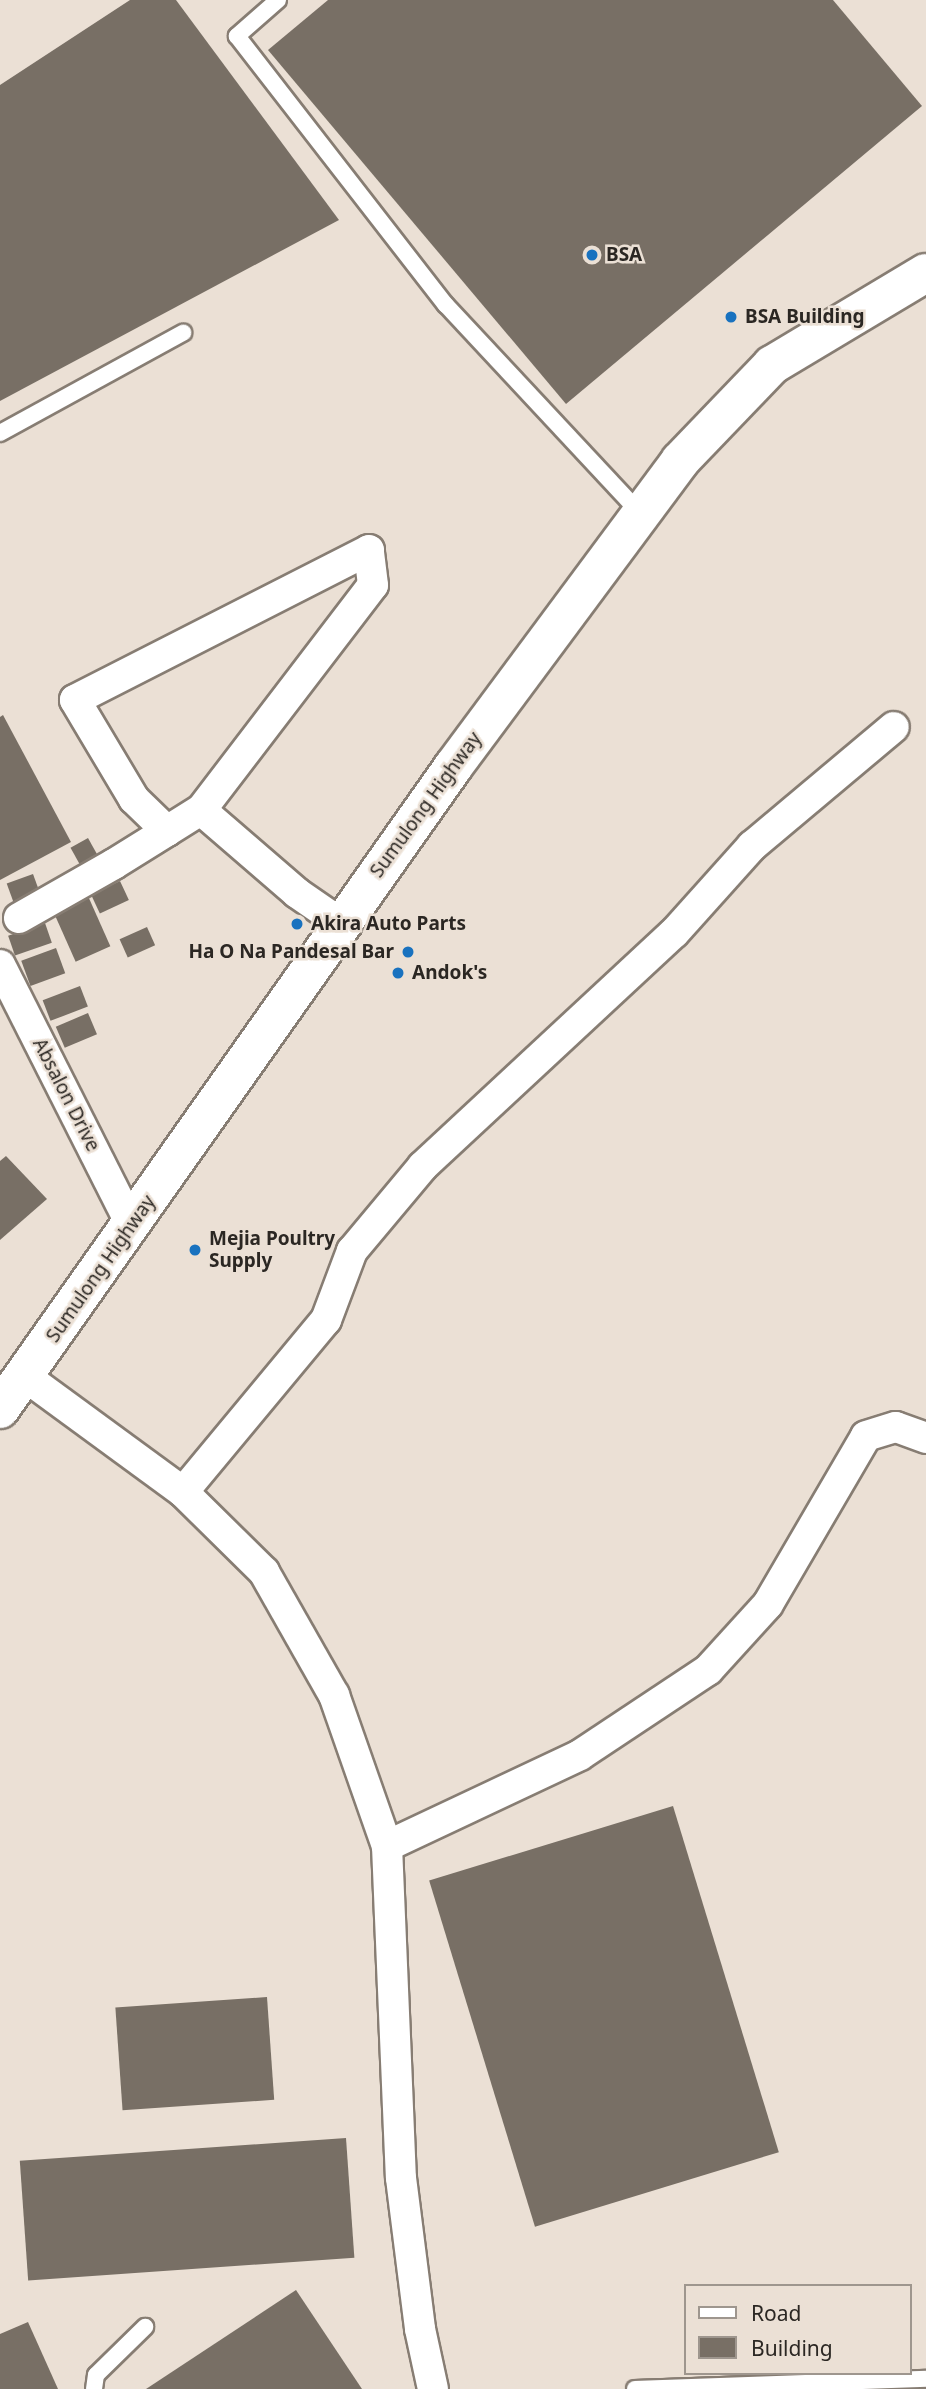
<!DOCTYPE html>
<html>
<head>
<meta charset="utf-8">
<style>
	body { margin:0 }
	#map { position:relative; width:926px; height:2389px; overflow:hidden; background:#ebe0d5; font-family:"Noto Sans",sans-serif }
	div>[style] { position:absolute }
	.building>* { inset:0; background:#786f65; transform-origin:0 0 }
	.roads { filter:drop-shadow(2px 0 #877d73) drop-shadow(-2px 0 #877d73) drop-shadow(0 2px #877d73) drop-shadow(0 -2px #877d73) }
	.service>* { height:16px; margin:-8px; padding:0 8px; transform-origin:8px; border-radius:8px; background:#fff }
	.minor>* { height:30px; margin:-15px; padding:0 15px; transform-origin:15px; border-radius:15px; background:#fff }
	.primary>* { height:38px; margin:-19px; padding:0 19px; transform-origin:19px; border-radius:19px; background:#fff }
	.dots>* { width:19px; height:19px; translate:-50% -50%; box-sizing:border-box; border:4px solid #ebe0d5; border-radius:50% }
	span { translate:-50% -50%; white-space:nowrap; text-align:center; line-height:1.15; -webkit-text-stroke:5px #ebe0d5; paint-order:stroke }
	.poi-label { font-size:19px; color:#2b2723; font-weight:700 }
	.left { translate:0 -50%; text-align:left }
	.right { translate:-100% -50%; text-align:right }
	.street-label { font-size:19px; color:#2b2723 }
	.legend { position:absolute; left:684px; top:2284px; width:228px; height:91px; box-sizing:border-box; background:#ebe0d5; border:2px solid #9e968e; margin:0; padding:9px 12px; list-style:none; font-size:21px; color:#2b2723 }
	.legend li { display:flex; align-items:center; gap:14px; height:35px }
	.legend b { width:35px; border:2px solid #9e968e }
</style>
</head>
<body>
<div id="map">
	<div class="building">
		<i style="clip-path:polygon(130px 0,176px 0,339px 220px,0 401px,0 85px)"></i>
		<i style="clip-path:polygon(328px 0,833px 0,922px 106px,566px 404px,268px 50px)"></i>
		<i style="clip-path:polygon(3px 715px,71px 842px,0 880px,0 717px)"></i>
		<i style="left:88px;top:838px;width:29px;height:20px;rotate:61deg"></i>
		<i style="left:33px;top:874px;width:29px;height:28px;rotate:70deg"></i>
		<i style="left:120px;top:881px;width:21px;height:32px;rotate:65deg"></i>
		<i style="left:88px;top:896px;width:55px;height:38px;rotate:66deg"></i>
		<i style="left:45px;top:923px;width:21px;height:39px;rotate:71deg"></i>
		<i style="left:147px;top:927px;width:20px;height:30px;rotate:66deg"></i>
		<i style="left:56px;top:948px;width:27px;height:37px;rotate:70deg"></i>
		<i style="left:80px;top:986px;width:22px;height:40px;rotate:69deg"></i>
		<i style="left:88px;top:1013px;width:23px;height:35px;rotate:67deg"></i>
		<i style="clip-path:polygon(6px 1156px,47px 1199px,0 1240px,0 1161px)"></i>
		<i style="left:673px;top:1806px;width:362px;height:255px;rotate:73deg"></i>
		<i style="left:267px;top:1997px;width:103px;height:152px;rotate:86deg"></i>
		<i style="left:346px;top:2138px;width:120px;height:327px;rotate:86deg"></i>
		<i style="clip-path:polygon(296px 2290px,362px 2389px,146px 2389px)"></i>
		<i style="clip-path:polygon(28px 2322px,58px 2389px,0 2389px,0 2334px)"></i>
	</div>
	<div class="roads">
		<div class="service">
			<i style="left:278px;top:0;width:55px;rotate:138.7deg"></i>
			<i style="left:237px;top:36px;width:341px;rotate:52.2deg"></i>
			<i style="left:446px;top:305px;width:283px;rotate:47deg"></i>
			<i style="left:0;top:433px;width:209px;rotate:-28.7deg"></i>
			<i style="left:94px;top:2389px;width:14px;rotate:-82deg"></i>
			<i style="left:96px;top:2375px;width:69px;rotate:-44.4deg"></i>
			<i style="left:635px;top:2389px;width:291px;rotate:-2deg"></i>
		</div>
		<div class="minor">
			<i style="left:201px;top:810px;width:127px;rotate:40.8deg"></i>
			<i style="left:297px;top:893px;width:55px;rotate:34.6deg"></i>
			<i style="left:19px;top:918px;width:109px;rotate:-29.6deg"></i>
			<i style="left:114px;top:864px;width:62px;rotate:-31.9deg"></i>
			<i style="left:167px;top:831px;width:40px;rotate:-32deg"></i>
			<i style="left:201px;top:810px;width:283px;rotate:-52.6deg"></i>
			<i style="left:373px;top:585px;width:35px;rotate:-97deg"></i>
			<i style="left:369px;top:550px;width:330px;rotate:153deg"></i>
			<i style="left:75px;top:700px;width:115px;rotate:59.2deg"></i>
			<i style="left:134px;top:799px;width:46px;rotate:44.1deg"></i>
			<i style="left:0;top:965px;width:292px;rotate:63.2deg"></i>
			<i style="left:26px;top:1377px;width:195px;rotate:36.2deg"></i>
			<i style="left:183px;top:1492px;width:114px;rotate:44.6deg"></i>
			<i style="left:264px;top:1572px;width:142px;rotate:60.4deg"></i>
			<i style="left:334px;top:1695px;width:160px;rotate:70.7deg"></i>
			<i style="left:387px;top:1846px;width:332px;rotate:87.6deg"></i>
			<i style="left:401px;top:2178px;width:152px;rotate:82.8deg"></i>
			<i style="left:420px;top:2329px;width:61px;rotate:77.8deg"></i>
			<i style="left:183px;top:1492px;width:224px;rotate:-50.3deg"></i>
			<i style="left:326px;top:1320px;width:74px;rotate:-69.4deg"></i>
			<i style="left:352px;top:1251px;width:111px;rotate:-50.1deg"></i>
			<i style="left:423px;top:1166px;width:342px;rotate:-42.9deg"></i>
			<i style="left:674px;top:933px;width:117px;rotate:-48.1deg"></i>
			<i style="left:752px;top:846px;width:185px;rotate:-40deg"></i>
			<i style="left:387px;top:1846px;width:213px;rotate:-25.2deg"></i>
			<i style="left:580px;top:1755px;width:154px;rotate:-33.6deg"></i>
			<i style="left:708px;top:1670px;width:89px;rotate:-47.7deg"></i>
			<i style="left:768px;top:1604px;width:194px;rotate:-59.7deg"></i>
			<i style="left:866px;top:1436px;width:31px;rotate:-17deg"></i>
			<i style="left:896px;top:1427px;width:32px;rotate:20deg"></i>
		</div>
		<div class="primary">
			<i style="left:0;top:1409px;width:786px;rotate:-54.79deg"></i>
			<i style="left:453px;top:767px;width:381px;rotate:-53.4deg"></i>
			<i style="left:680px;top:461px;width:133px;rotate:-46.2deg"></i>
			<i style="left:772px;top:365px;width:179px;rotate:-30.9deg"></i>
		</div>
	</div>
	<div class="dots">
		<i style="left:592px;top:255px;background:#1972bf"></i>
		<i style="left:731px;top:317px;background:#1972bf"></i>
		<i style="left:297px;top:924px;background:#1972bf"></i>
		<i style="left:408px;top:952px;background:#1972bf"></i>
		<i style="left:398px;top:973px;background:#1972bf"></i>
		<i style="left:195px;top:1250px;background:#1972bf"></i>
	</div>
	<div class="poi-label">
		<span class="left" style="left:606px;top:255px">BSA</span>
		<span class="left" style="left:745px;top:317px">BSA Building</span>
		<span class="left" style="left:311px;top:924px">Akira Auto Parts</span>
		<span class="right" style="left:394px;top:952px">Ha O Na Pandesal Bar</span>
		<span class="left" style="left:412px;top:973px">Andok's</span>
		<span class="left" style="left:209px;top:1250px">Mejia Poultry<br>Supply</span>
	</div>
	<div class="street-label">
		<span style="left:426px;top:805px;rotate:-54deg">Sumulong Highway</span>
		<span style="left:66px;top:1095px;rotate:63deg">Absalon Drive</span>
		<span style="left:101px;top:1269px;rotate:-55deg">Sumulong Highway</span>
	</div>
	<ul class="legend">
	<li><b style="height:9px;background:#fff"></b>Road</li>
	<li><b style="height:19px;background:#786f65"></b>Building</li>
	</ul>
</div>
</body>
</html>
